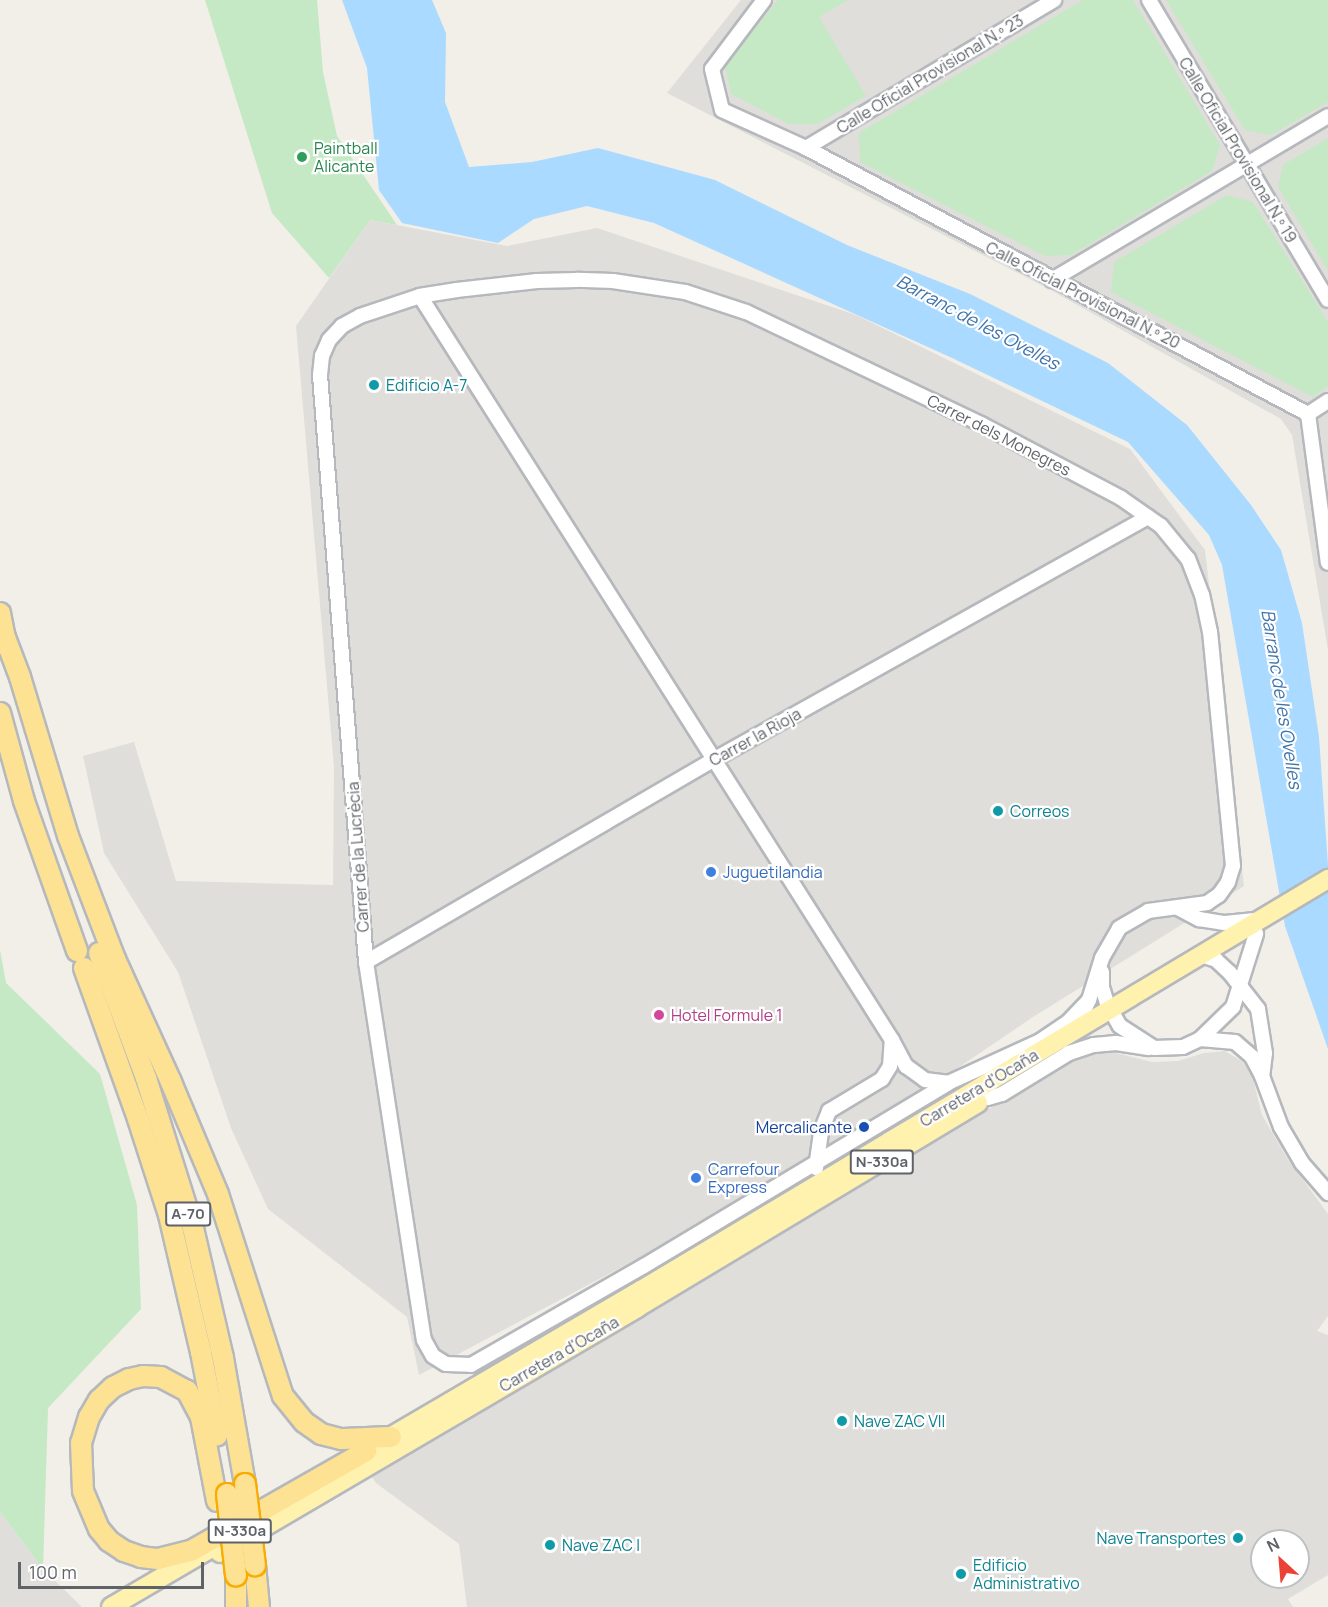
<!DOCTYPE html>
<html>
<head>
<meta charset="utf-8">
<style>
	body { margin:0 }
	#map { position:relative; width:1328px; height:1607px; overflow:hidden; background:#f1efe8; font-family:Manrope,sans-serif }
	div>[style] { position:absolute }
	.industrial>* { inset:0; background:#e0deda }
	.green>* { inset:0; background:#c5e8c5 }
	.water>* { inset:0; background:#aadaff }
	.roads { filter:drop-shadow(2px 0 #b5b8bc) drop-shadow(-2px 0 #b5b8bc) drop-shadow(0 2px #b5b8bc) drop-shadow(0 -2px #b5b8bc) }
	.minor>* { height:14px; margin:-7px; padding:0 7px; transform-origin:7px; border-radius:7px; background:#fff }
	.major>* { height:18px; margin:-9px; padding:0 9px; transform-origin:9px; border-radius:9px; background:#fff2af }
	.highway>* { height:20px; margin:-10px; padding:0 10px; transform-origin:10px; border-radius:10px; background:#fde293 }
	.bridges { filter:drop-shadow(2px 0 #f9ab00) drop-shadow(-2px 0 #f9ab00) drop-shadow(0 2px #f9ab00) drop-shadow(0 -2px #f9ab00) }
	.highway-bridge>* { height:20px; margin:-10px; padding:0 10px; transform-origin:10px; border-radius:10px; background:#fde293 }
	.dots>* { width:16px; height:16px; translate:-50% -50%; box-sizing:border-box; border:3px solid #fff; border-radius:50% }
	span { translate:-50% -50%; white-space:nowrap; text-align:center; line-height:1.15; -webkit-text-stroke:4.5px #fff; paint-order:stroke }
	.shield-label span { padding:2px 4px; background:#fff; border:2px solid; border-radius:4px; -webkit-text-stroke-width:0 }
	.shield-label { font-size:15px; color:#5f6368; font-weight:700 }
	.street-label { font-size:16px; color:#5f6368 }
	.leisure-label { font-size:16px; color:#27864d }
	.left { translate:0 -50%; text-align:left }
	.culture-label { font-size:16px; color:#0d838f }
	.right { translate:-100% -50%; text-align:right }
	.shop-label { font-size:16px; color:#366cbe }
	.hotel-label { font-size:16px; color:#b23c85 }
	.transit-label { font-size:16px; color:#164399 }
	.water-label { font-size:18px; color:#4174aa; font-style:italic }
	.north { position:absolute; left:1250px; top:1529px; width:60px; height:60px; box-sizing:border-box; background:#fff; border:2px solid #bfc1c3; border-radius:50%; rotate:334deg; font-size:16px; font-weight:700; line-height:24px; text-align:center; color:#5f6368 }
	.north::after { content:''; display:block; margin:auto; width:21px; height:27px; background:#ea4335; clip-path:polygon(50% 0,100% 100%,50% 72%,0 100%) }
	.scale { position:absolute; left:18px; top:1562px; width:186px; height:27px; box-sizing:border-box; border:3px solid #5f6368; border-top:0; padding-left:8px; font-size:18px; line-height:21px; white-space:nowrap; color:#5f6368; -webkit-text-stroke:4px #fff; paint-order:stroke }
</style>
</head>
<body>
<div id="map">
	<div class="industrial">
		<i style="clip-path:polygon(741px 0,1328px 0,1328px 650px,1292px 435px,1281px 419px,1047px 288px,667px 93px)"></i>
		<i style="clip-path:polygon(370px 220px,507px 246px,597px 228px,856px 315px,1130px 449px,1205px 550px,1244px 886px,1033px 1017px,817px 1163px,419px 1375px,407px 1317px,268px 1209px,231px 1128px,178px 972px,104px 853px,83px 756px,134px 742px,176px 881px,333px 885px,334px 767px,296px 326px)"></i>
		<i style="clip-path:polygon(evenodd,1108px 1051px,1152px 1062px,1178px 1061px,1204px 1053px,1225px 1051px,1240px 1060px,1251px 1071px,1262px 1115px,1287px 1158px,1328px 1214px,1328px 1316px,1317px 1331px,1328px 1335px,1328px 1575px,1288px 1599px,1293px 1607px,467px 1607px,459px 1544px,376px 1483px,372px 1477px,602px 1336px,1079px 1056px,1108px 1051px,1262px 1541px,1298px 1541px,1298px 1577px,1262px 1577px,1262px 1541px)"></i>
		<i style="clip-path:polygon(0 1512px,43px 1569px,82px 1607px,0 1607px)"></i>
	</div>
	<div class="green">
		<i style="clip-path:polygon(205px 0,317px 0,323px 72px,337px 136px,397px 225px,370px 220px,329px 278px,272px 213px)"></i>
		<i style="clip-path:polygon(778px 0,848px 0,819px 17px,866px 96px,817px 124px,789px 124px,731px 94px,725px 66px)"></i>
		<i style="clip-path:polygon(1083px 0,1133px 0,1220px 145px,1212px 171px,1071px 255px,1045px 256px,860px 162px,859px 133px)"></i>
		<i style="clip-path:polygon(1166px 0,1328px 0,1328px 102px,1271px 135px,1245px 130px)"></i>
		<i style="clip-path:polygon(1328px 138px,1328px 271px,1278px 187px,1283px 165px)"></i>
		<i style="clip-path:polygon(1227px 195px,1253px 202px,1328px 322px,1328px 386px,1313px 397px,1111px 292px,1114px 262px)"></i>
		<i style="clip-path:polygon(0 950px,6px 983px,100px 1074px,137px 1205px,141px 1309px,48px 1408px,43px 1569px,0 1512px)"></i>
	</div>
	<div class="water">
		<i style="clip-path:polygon(342px 0,432px 0,446px 33px,445px 102px,469px 167px,532px 162px,598px 148px,715px 180px,847px 245px,970px 294px,1108px 363px,1187px 425px,1251px 505px,1281px 550px,1302px 623px,1319px 737px,1328px 865px,1328px 1049px,1285px 926px,1222px 565px,1209px 535px,1128px 442px,950px 357px,654px 223px,587px 206px,534px 219px,498px 243px,402px 223px,379px 190px,367px 68px)"></i>
	</div>
	<div class="roads">
		<div class="minor">
			<i style="left:764px;top:0;width:86px;rotate:127deg"></i>
			<i style="left:712px;top:69px;width:42px;rotate:76.3deg"></i>
			<i style="left:722px;top:110px;width:92px;rotate:24.3deg"></i>
			<i style="left:806px;top:148px;width:568px;rotate:27.92deg"></i>
			<i style="left:1308px;top:414px;width:150px;rotate:82.4deg"></i>
			<i style="left:1149px;top:0;width:349px;rotate:59.2deg"></i>
			<i style="left:806px;top:148px;width:289px;rotate:-30.8deg"></i>
			<i style="left:1052px;top:280px;width:321px;rotate:-30.7deg"></i>
			<i style="left:420px;top:296px;width:881px;rotate:57.61deg"></i>
			<i style="left:1308px;top:414px;width:24px;rotate:-33deg"></i>
			<i style="left:1178px;top:908px;width:24px;rotate:28deg"></i>
			<i style="left:1199px;top:919px;width:26px;rotate:9deg"></i>
			<i style="left:1225px;top:923px;width:30px;rotate:-6deg"></i>
			<i style="left:1201px;top:955px;width:16px;rotate:18deg"></i>
			<i style="left:1216px;top:960px;width:19px;rotate:43deg"></i>
			<i style="left:1230px;top:973px;width:46px;rotate:52.1deg"></i>
			<i style="left:1258px;top:1009px;width:45px;rotate:81deg"></i>
			<i style="left:1265px;top:1053px;width:23px;rotate:97deg"></i>
			<i style="left:366px;top:962px;width:404px;rotate:-30.2deg"></i>
			<i style="left:715px;top:759px;width:496px;rotate:-29.2deg"></i>
			<i style="left:1102px;top:972px;width:15px;rotate:90deg"></i>
			<i style="left:1102px;top:987px;width:17px;rotate:73deg"></i>
			<i style="left:1107px;top:1003px;width:26px;rotate:61deg"></i>
			<i style="left:1120px;top:1026px;width:40px;rotate:32.9deg"></i>
			<i style="left:1154px;top:1048px;width:29px;rotate:-2deg"></i>
			<i style="left:1183px;top:1047px;width:19px;rotate:-25deg"></i>
			<i style="left:1200px;top:1039px;width:46px;rotate:-44.1deg"></i>
			<i style="left:1233px;top:1007px;width:77px;rotate:-72.5deg"></i>
			<i style="left:1075px;top:1031px;width:34px;rotate:-66deg"></i>
			<i style="left:1089px;top:1000px;width:44px;rotate:-72.8deg"></i>
			<i style="left:1102px;top:958px;width:34px;rotate:-60deg"></i>
			<i style="left:1119px;top:928px;width:34px;rotate:-30deg"></i>
			<i style="left:1148px;top:911px;width:60px;rotate:-7.7deg"></i>
			<i style="left:1207px;top:903px;width:14px;rotate:-34deg"></i>
			<i style="left:1219px;top:895px;width:16px;rotate:-55deg"></i>
			<i style="left:1228px;top:882px;width:17px;rotate:-73deg"></i>
			<i style="left:1233px;top:866px;width:235px;rotate:-95.6deg"></i>
			<i style="left:1210px;top:632px;width:38px;rotate:-102deg"></i>
			<i style="left:1202px;top:595px;width:39px;rotate:-111deg"></i>
			<i style="left:1188px;top:559px;width:43px;rotate:-129.3deg"></i>
			<i style="left:1161px;top:526px;width:49px;rotate:-145deg"></i>
			<i style="left:1121px;top:498px;width:158px;rotate:-152.1deg"></i>
			<i style="left:981px;top:424px;width:260px;rotate:-154.5deg"></i>
			<i style="left:746px;top:312px;width:64px;rotate:-161.8deg"></i>
			<i style="left:685px;top:292px;width:73px;rotate:-171.3deg"></i>
			<i style="left:613px;top:281px;width:36px;rotate:-178deg"></i>
			<i style="left:577px;top:280px;width:40px;rotate:178.6deg"></i>
			<i style="left:537px;top:281px;width:81px;rotate:173.6deg"></i>
			<i style="left:457px;top:290px;width:37px;rotate:171deg"></i>
			<i style="left:420px;top:296px;width:63px;rotate:161.6deg"></i>
			<i style="left:360px;top:316px;width:21px;rotate:151deg"></i>
			<i style="left:342px;top:326px;width:19px;rotate:133deg"></i>
			<i style="left:329px;top:340px;width:17px;rotate:114deg"></i>
			<i style="left:322px;top:356px;width:19px;rotate:96deg"></i>
			<i style="left:320px;top:375px;width:589px;rotate:85.52deg"></i>
			<i style="left:366px;top:962px;width:382px;rotate:81.3deg"></i>
			<i style="left:424px;top:1340px;width:18px;rotate:61deg"></i>
			<i style="left:433px;top:1356px;width:15px;rotate:32deg"></i>
			<i style="left:446px;top:1364px;width:25px;rotate:2deg"></i>
			<i style="left:471px;top:1365px;width:199px;rotate:-29.8deg"></i>
			<i style="left:644px;top:1266px;width:355px;rotate:-31deg"></i>
			<i style="left:948px;top:1083px;width:101px;rotate:-24.5deg"></i>
			<i style="left:1040px;top:1041px;width:32px;rotate:-34deg"></i>
			<i style="left:1067px;top:1023px;width:32px;rotate:-46deg"></i>
			<i style="left:1200px;top:1039px;width:35px;rotate:5deg"></i>
			<i style="left:1235px;top:1042px;width:23px;rotate:41deg"></i>
			<i style="left:1252px;top:1057px;width:21px;rotate:62deg"></i>
			<i style="left:1262px;top:1076px;width:54px;rotate:69.6deg"></i>
			<i style="left:1281px;top:1127px;width:42px;rotate:59.7deg"></i>
			<i style="left:1302px;top:1163px;width:40px;rotate:49deg"></i>
			<i style="left:988px;top:1098px;width:15px;rotate:-16deg"></i>
			<i style="left:1002px;top:1094px;width:79px;rotate:-31.5deg"></i>
			<i style="left:1069px;top:1053px;width:26px;rotate:-18deg"></i>
			<i style="left:1094px;top:1045px;width:22px;rotate:-5deg"></i>
			<i style="left:1116px;top:1043px;width:33px;rotate:9deg"></i>
			<i style="left:816px;top:1168px;width:37px;rotate:-82deg"></i>
			<i style="left:821px;top:1131px;width:22px;rotate:-68deg"></i>
			<i style="left:829px;top:1111px;width:62px;rotate:-31.1deg"></i>
			<i style="left:882px;top:1079px;width:15px;rotate:-58deg"></i>
			<i style="left:890px;top:1066px;width:26px;rotate:-86deg"></i>
			<i style="left:892px;top:1040px;width:30px;rotate:62deg"></i>
			<i style="left:906px;top:1066px;width:24px;rotate:36deg"></i>
			<i style="left:925px;top:1080px;width:23px;rotate:7deg"></i>
		</div>
		<div class="major">
			<i style="left:378px;top:1444px;width:305px;rotate:-30.4deg"></i>
			<i style="left:641px;top:1290px;width:801px;rotate:-30.89deg"></i>
			<i style="left:220px;top:1553px;width:484px;rotate:-30.4deg"></i>
			<i style="left:637px;top:1308px;width:398px;rotate:-31deg"></i>
			<i style="left:111px;top:1607px;width:115px;rotate:-30.4deg"></i>
		</div>
		<div class="highway">
			<i style="left:0;top:613px;width:33px;rotate:79deg"></i>
			<i style="left:3px;top:632px;width:48px;rotate:69.3deg"></i>
			<i style="left:20px;top:677px;width:166px;rotate:73.2deg"></i>
			<i style="left:68px;top:836px;width:132px;rotate:69.1deg"></i>
			<i style="left:115px;top:959px;width:135px;rotate:65.5deg"></i>
			<i style="left:171px;top:1082px;width:121px;rotate:67.2deg"></i>
			<i style="left:218px;top:1194px;width:212px;rotate:72.2deg"></i>
			<i style="left:283px;top:1396px;width:33px;rotate:51deg"></i>
			<i style="left:304px;top:1422px;width:21px;rotate:35deg"></i>
			<i style="left:321px;top:1434px;width:21px;rotate:14deg"></i>
			<i style="left:341px;top:1439px;width:50px;rotate:-2.3deg"></i>
			<i style="left:0;top:713px;width:91px;rotate:74.7deg"></i>
			<i style="left:24px;top:801px;width:159px;rotate:70.5deg"></i>
			<i style="left:99px;top:953px;width:134px;rotate:69.4deg"></i>
			<i style="left:146px;top:1078px;width:157px;rotate:72.6deg"></i>
			<i style="left:193px;top:1228px;width:133px;rotate:77deg"></i>
			<i style="left:223px;top:1358px;width:128px;rotate:80.1deg"></i>
			<i style="left:84px;top:968px;width:160px;rotate:70.3deg"></i>
			<i style="left:138px;top:1119px;width:101px;rotate:72.1deg"></i>
			<i style="left:169px;top:1215px;width:141px;rotate:76.9deg"></i>
			<i style="left:201px;top:1352px;width:85px;rotate:79.1deg"></i>
			<i style="left:217px;top:1501px;width:86px;rotate:-100.8deg"></i>
			<i style="left:201px;top:1417px;width:30px;rotate:-118deg"></i>
			<i style="left:187px;top:1391px;width:30px;rotate:-152deg"></i>
			<i style="left:161px;top:1377px;width:18px;rotate:-177deg"></i>
			<i style="left:143px;top:1376px;width:14px;rotate:168deg"></i>
			<i style="left:129px;top:1379px;width:18px;rotate:153deg"></i>
			<i style="left:113px;top:1387px;width:19px;rotate:137deg"></i>
			<i style="left:99px;top:1400px;width:20px;rotate:120deg"></i>
			<i style="left:89px;top:1417px;width:27px;rotate:107deg"></i>
			<i style="left:81px;top:1443px;width:48px;rotate:87.6deg"></i>
			<i style="left:83px;top:1491px;width:41px;rotate:67.2deg"></i>
			<i style="left:99px;top:1529px;width:16px;rotate:50deg"></i>
			<i style="left:109px;top:1541px;width:18px;rotate:34deg"></i>
			<i style="left:124px;top:1551px;width:18px;rotate:19deg"></i>
			<i style="left:141px;top:1557px;width:17px;rotate:7deg"></i>
			<i style="left:158px;top:1559px;width:34px;rotate:-14deg"></i>
			<i style="left:191px;top:1551px;width:202px;rotate:-29.7deg"></i>
			<i style="left:255px;top:1565px;width:42px;rotate:84.6deg"></i>
			<i style="left:236px;top:1607px;width:31px;rotate:-90deg"></i>
		</div>
	</div>
	<div class="bridges">
		<div class="highway-bridge">
			<i style="left:245px;top:1484px;width:82px;rotate:83deg"></i>
			<i style="left:227px;top:1494px;width:82px;rotate:83.7deg"></i>
		</div>
	</div>
	<div class="dots">
		<i style="left:302px;top:157px;background:#2e9e5b"></i>
		<i style="left:374px;top:385px;background:#0f9aa8"></i>
		<i style="left:998px;top:811px;background:#0f9aa8"></i>
		<i style="left:711px;top:872px;background:#3f7fe0"></i>
		<i style="left:659px;top:1015px;background:#d1479c"></i>
		<i style="left:864px;top:1127px;background:#1a4fb4"></i>
		<i style="left:696px;top:1178px;background:#3f7fe0"></i>
		<i style="left:842px;top:1421px;background:#0f9aa8"></i>
		<i style="left:1238px;top:1538px;background:#0f9aa8"></i>
		<i style="left:550px;top:1545px;background:#0f9aa8"></i>
		<i style="left:961px;top:1574px;background:#0f9aa8"></i>
	</div>
	<div class="shield-label">
		<span style="left:882px;top:1162px">N-330a</span>
		<span style="left:188px;top:1214px">A-70</span>
		<span style="left:240px;top:1531px">N-330a</span>
	</div>
	<div class="street-label">
		<span style="left:930px;top:74px;rotate:-31deg">Calle Oficial Provisional N.º 23</span>
		<span style="left:1238px;top:150px;rotate:59deg">Calle Oficial Provisional N.º 19</span>
		<span style="left:1083px;top:295px;rotate:27deg">Calle Oficial Provisional N.º 20</span>
		<span style="left:999px;top:435px;rotate:27deg">Carrer dels Monegres</span>
		<span style="left:755px;top:737px;rotate:-29deg">Carrer la Rioja</span>
		<span style="left:358px;top:857px;rotate:-94deg">Carrer de la Lucrècia</span>
		<span style="left:979px;top:1088px;rotate:-31deg">Carretera d'Ocaña</span>
		<span style="left:559px;top:1354px;rotate:-30deg">Carretera d'Ocaña</span>
	</div>
	<div class="leisure-label">
		<span class="left" style="left:314px;top:157px">Paintball<br>Alicante</span>
	</div>
	<div class="culture-label">
		<span class="left" style="left:386px;top:385px">Edificio A-7</span>
		<span class="left" style="left:1010px;top:811px">Correos</span>
		<span class="left" style="left:854px;top:1421px">Nave ZAC VII</span>
		<span class="right" style="left:1226px;top:1538px">Nave Transportes</span>
		<span class="left" style="left:562px;top:1545px">Nave ZAC I</span>
		<span class="left" style="left:973px;top:1574px">Edificio<br>Administrativo</span>
	</div>
	<div class="shop-label">
		<span class="left" style="left:723px;top:872px">Juguetilandia</span>
		<span class="left" style="left:708px;top:1178px">Carrefour<br>Express</span>
	</div>
	<div class="hotel-label">
		<span class="left" style="left:671px;top:1015px">Hotel Formule 1</span>
	</div>
	<div class="transit-label">
		<span class="right" style="left:852px;top:1127px">Mercalicante</span>
	</div>
	<div class="water-label">
		<span style="left:978px;top:322px;rotate:28deg">Barranc de les Ovelles</span>
		<span style="left:1282px;top:699px;rotate:81deg">Barranc de les Ovelles</span>
	</div>
	<div class="north">N</div>
	<div class="scale">100 m</div>
</div>
</body>
</html>
